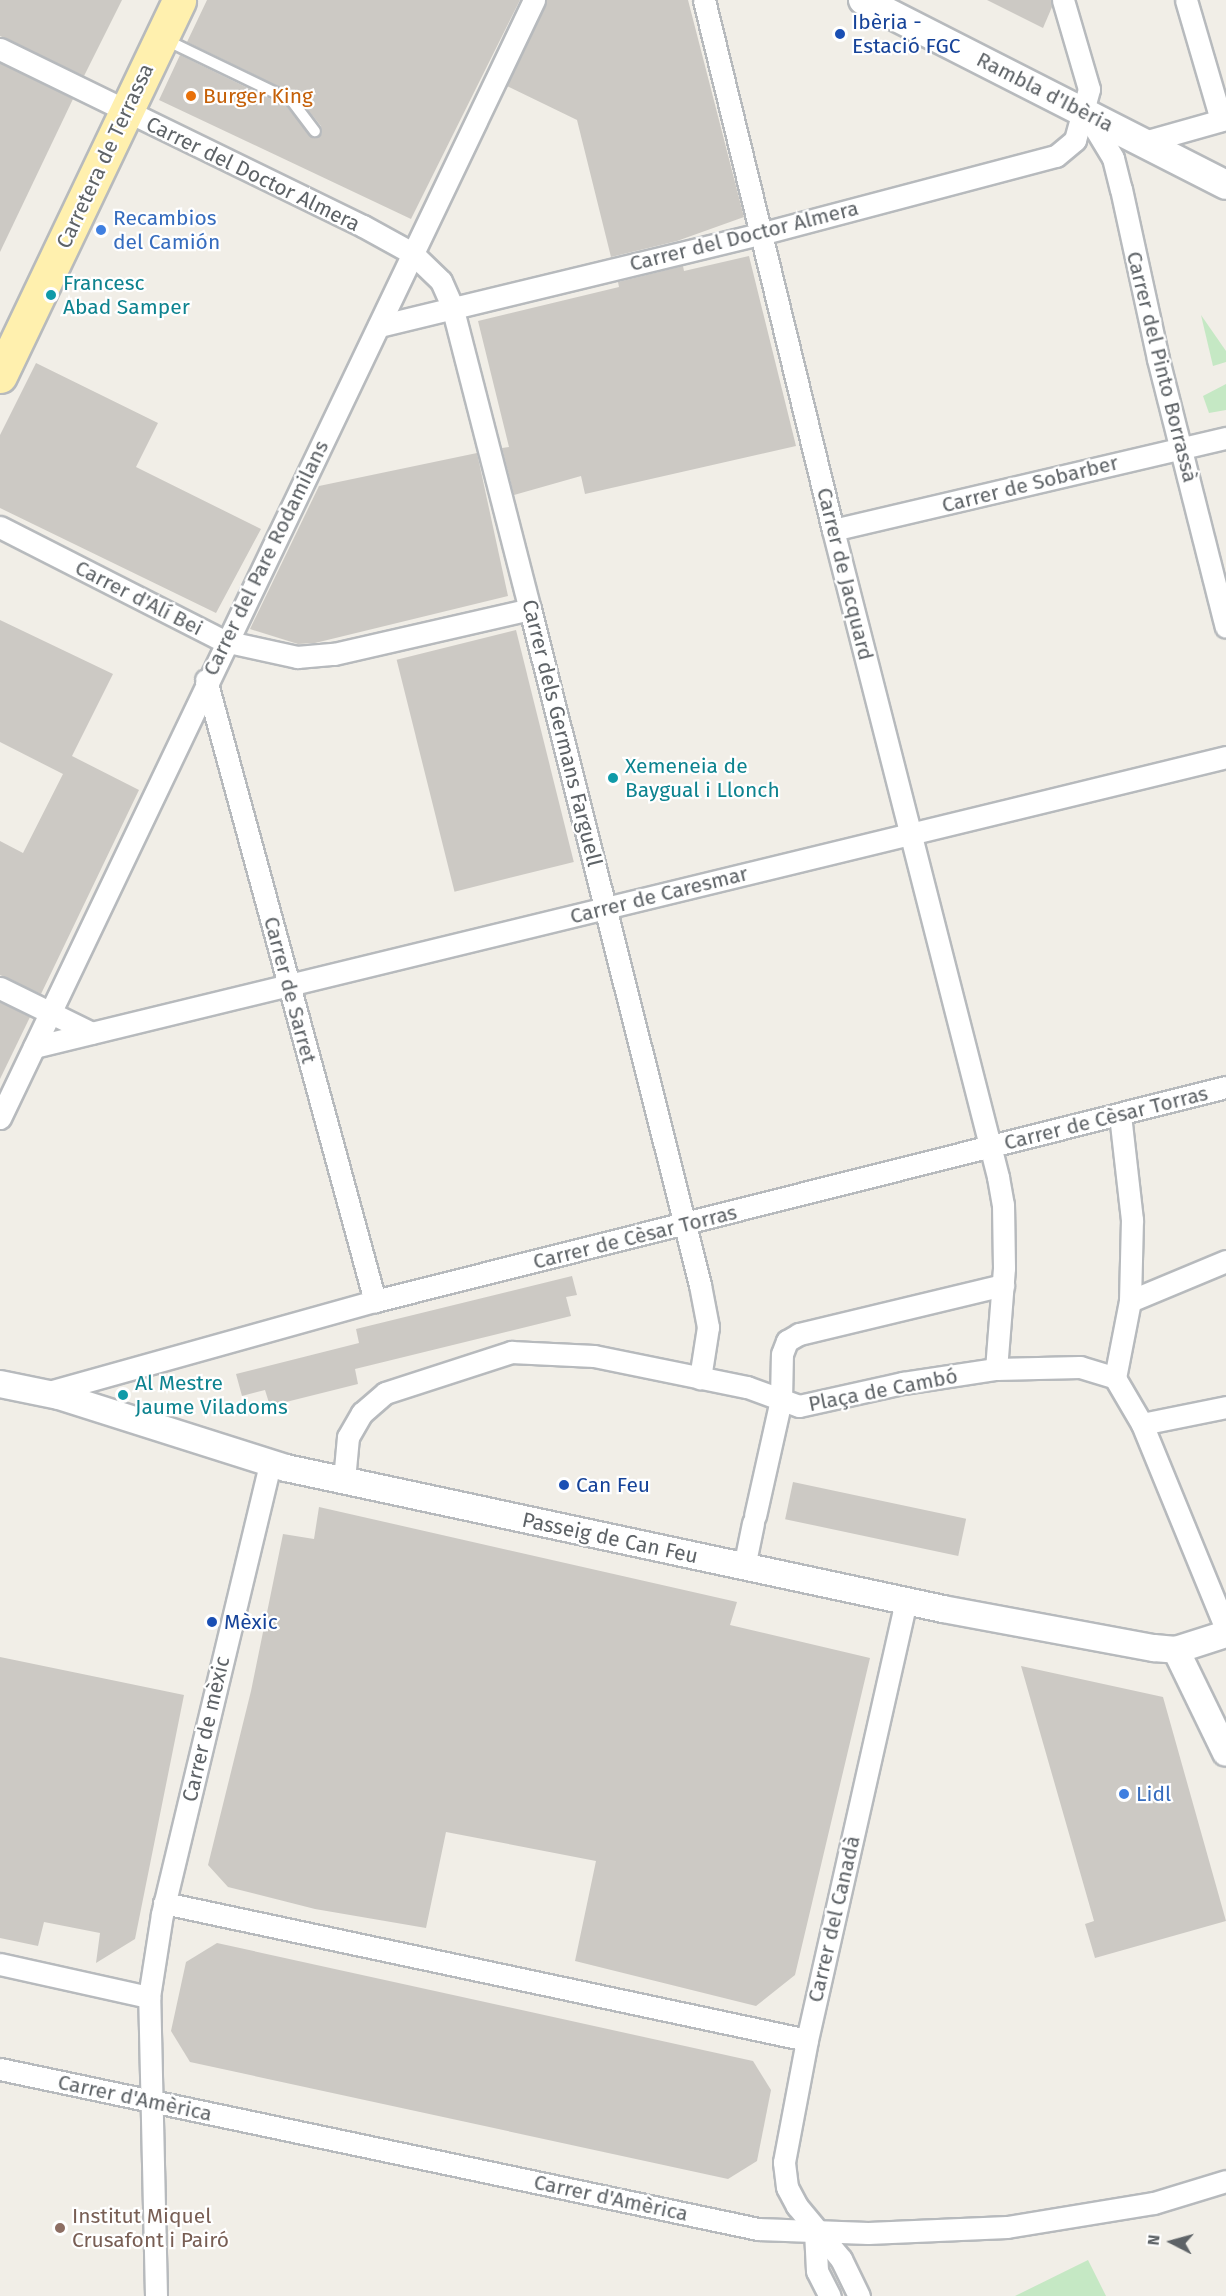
<!DOCTYPE html>
<html>
<head>
<meta charset="utf-8">
<style>
	body { margin:0 }
	#map { position:relative; width:1226px; height:2296px; overflow:hidden; background:#f1eee7; font-family:"Fira Sans",sans-serif }
	div>[style] { position:absolute }
	.green>* { inset:0; background:#c5e8c4 }
	.building>* { inset:0; background:#ccc9c4; transform-origin:0 0 }
	.roads { filter:drop-shadow(2px 0 #b7babd) drop-shadow(-2px 0 #b7babd) drop-shadow(0 2px #b7babd) drop-shadow(0 -2px #b7babd) }
	.service>* { height:10px; margin:-5px; padding:0 5px; transform-origin:5px; border-radius:5px; background:#fff }
	.minor>* { height:21px; margin:-10.5px; padding:0 10.5px; transform-origin:10.5px; border-radius:10.5px; background:#fff }
	.tertiary>* { height:26px; margin:-13px; padding:0 13px; transform-origin:13px; border-radius:13px; background:#fff }
	.secondary>* { height:28px; margin:-14px; padding:0 14px; transform-origin:14px; border-radius:14px; background:#fff }
	.primary>* { height:33px; margin:-16.5px; padding:0 16.5px; transform-origin:16.5px; border-radius:16.5px; background:#fff0ae }
	.dots>* { width:16px; height:16px; translate:-50% -50%; box-sizing:border-box; border:3px solid #fff; border-radius:50% }
	span { translate:-50% -50%; white-space:nowrap; text-align:center; line-height:1.15; -webkit-text-stroke:4.5px #fff; paint-order:stroke }
	.transit-label { font-size:21px; color:#164399 }
	.left { translate:0 -50%; text-align:left }
	.street-label { font-size:21px; color:#5e6367 }
	.food-label { font-size:21px; color:#c56008 }
	.shop-label { font-size:21px; color:#366cbe }
	.culture-label { font-size:21px; color:#0d838f }
	.education-label { font-size:21px; color:#785e54 }
	.north { position:absolute; left:1142px; top:2212px; width:60px; height:60px; -webkit-text-stroke:4px #fff; paint-order:stroke; rotate:276deg; font-size:16px; font-weight:700; line-height:24px; text-align:center; color:#5e6367 }
	.north::after { content:''; display:block; margin:auto; width:21px; height:27px; background:#5e6367; clip-path:polygon(50% 0,100% 100%,50% 72%,0 100%) }
</style>
</head>
<body>
<div id="map">
	<div class="green">
		<i style="clip-path:polygon(1201px 315px,1226px 351px,1226px 362px,1213px 366px)"></i>
		<i style="clip-path:polygon(1226px 384px,1226px 410px,1209px 413px,1203px 396px)"></i>
		<i style="clip-path:polygon(1088px 2260px,1106px 2296px,1015px 2296px)"></i>
	</div>
	<div class="building">
		<i style="clip-path:polygon(0 0,122px 0,84px 76px,0 36px)"></i>
		<i style="clip-path:polygon(207px 0,520px 0,411px 219px,159px 100px,180px 55px,287px 107px,312px 138px,322px 134px,321px 126px,296px 95px,187px 42px)"></i>
		<i style="clip-path:polygon(547px 0,688px 0,744px 217px,677px 241px,611px 257px,577px 120px,507px 86px)"></i>
		<i style="clip-path:polygon(987px 0,1051px 0,1052px 7px,1043px 28px)"></i>
		<i style="clip-path:polygon(0 63px,73px 99px,0 252px)"></i>
		<i style="clip-path:polygon(749px 256px,796px 446px,585px 494px,581px 476px,514px 495px,502px 448px,509px 447px,478px 321px,619px 287px,618px 282px,683px 266px,684px 271px)"></i>
		<i style="clip-path:polygon(36px 363px,158px 423px,136px 467px,261px 529px,216px 613px,0 508px,0 435px)"></i>
		<i style="clip-path:polygon(477px 453px,508px 596px,315px 643px,298px 644px,250px 629px,319px 486px)"></i>
		<i style="clip-path:polygon(0 620px,113px 674px,72px 756px,139px 790px,41px 994px,0 975px,0 841px,23px 853px,63px 774px,0 742px)"></i>
		<i style="left:516px;top:630px;width:239px;height:123px;rotate:76deg"></i>
		<i style="clip-path:polygon(0 1002px,30px 1017px,0 1079px)"></i>
		<i style="clip-path:polygon(572px 1276px,577px 1295px,566px 1297px,571px 1316px,355px 1369px,358px 1384px,270px 1406px,265px 1390px,242px 1396px,236px 1374px,359px 1343px,356px 1329px)"></i>
		<i style="left:793px;top:1482px;width:177px;height:38px;rotate:12deg"></i>
		<i style="clip-path:polygon(319px 1507px,737px 1602px,730px 1625px,870px 1658px,795px 1975px,756px 2006px,575px 1961px,596px 1861px,446px 1832px,426px 1928px,315px 1909px,228px 1887px,208px 1865px,251px 1691px,283px 1534px,314px 1539px)"></i>
		<i style="clip-path:polygon(0 1657px,184px 1695px,135px 1939px,96px 1963px,100px 1933px,44px 1922px,38px 1946px,0 1938px)"></i>
		<i style="clip-path:polygon(1021px 1666px,1163px 1697px,1226px 1921px,1095px 1958px,1085px 1924px,1094px 1921px)"></i>
		<i style="clip-path:polygon(217px 1943px,753px 2061px,771px 2090px,757px 2161px,728px 2179px,190px 2062px,171px 2031px,186px 1962px)"></i>
	</div>
	<div class="roads">
		<div class="service">
			<i style="left:164px;top:39px;width:142px;rotate:25.8deg"></i>
			<i style="left:292px;top:101px;width:38px;rotate:53deg"></i>
		</div>
		<div class="minor">
			<i style="left:704px;top:0;width:545px;rotate:76.32deg"></i>
			<i style="left:833px;top:530px;width:668px;rotate:75.69deg"></i>
			<i style="left:998px;top:1177px;width:27px;rotate:80deg"></i>
			<i style="left:1003px;top:1204px;width:64px;rotate:89.1deg"></i>
			<i style="left:1004px;top:1268px;width:101px;rotate:94.5deg"></i>
			<i style="left:1186px;top:0;width:125px;rotate:73.7deg"></i>
			<i style="left:0;top:49px;width:404px;rotate:26deg"></i>
			<i style="left:363px;top:226px;width:56px;rotate:28.9deg"></i>
			<i style="left:412px;top:253px;width:40px;rotate:44deg"></i>
			<i style="left:441px;top:281px;width:27px;rotate:66deg"></i>
			<i style="left:452px;top:306px;width:313px;rotate:75.6deg"></i>
			<i style="left:530px;top:609px;width:697px;rotate:75.88deg"></i>
			<i style="left:700px;top:1285px;width:43px;rotate:79.2deg"></i>
			<i style="left:708px;top:1327px;width:52px;rotate:98.9deg"></i>
			<i style="left:1087px;top:115px;width:50px;rotate:58.8deg"></i>
			<i style="left:1113px;top:158px;width:32px;rotate:76deg"></i>
			<i style="left:1121px;top:189px;width:174px;rotate:77.7deg"></i>
			<i style="left:1158px;top:359px;width:276px;rotate:75.8deg"></i>
			<i style="left:1144px;top:142px;width:85px;rotate:-15.7deg"></i>
			<i style="left:379px;top:326px;width:392px;rotate:-13.6deg"></i>
			<i style="left:760px;top:234px;width:306px;rotate:-14.8deg"></i>
			<i style="left:1056px;top:156px;width:25px;rotate:-40deg"></i>
			<i style="left:1075px;top:140px;width:53px;rotate:-74.6deg"></i>
			<i style="left:1089px;top:89px;width:93px;rotate:-106.3deg"></i>
			<i style="left:0;top:527px;width:251px;rotate:27deg"></i>
			<i style="left:224px;top:641px;width:75px;rotate:12.4deg"></i>
			<i style="left:297px;top:657px;width:37px;rotate:-5deg"></i>
			<i style="left:334px;top:654px;width:201px;rotate:-12.9deg"></i>
			<i style="left:833px;top:530px;width:404px;rotate:-13.2deg"></i>
			<i style="left:206px;top:680px;width:644px;rotate:74.78deg"></i>
			<i style="left:0;top:988px;width:102px;rotate:26.1deg"></i>
			<i style="left:34px;top:1047px;width:1227px;rotate:-13.67deg"></i>
			<i style="left:0;top:1118px;width:1239px;rotate:-64.47deg"></i>
			<i style="left:1130px;top:1301px;width:104px;rotate:-22.6deg"></i>
			<i style="left:1115px;top:1378px;width:78px;rotate:-79deg"></i>
			<i style="left:1130px;top:1301px;width:81px;rotate:-88.6deg"></i>
			<i style="left:1132px;top:1220px;width:106px;rotate:-96.5deg"></i>
			<i style="left:45px;top:1393px;width:343px;rotate:-15.6deg"></i>
			<i style="left:375px;top:1301px;width:877px;rotate:-14.12deg"></i>
			<i style="left:1142px;top:1424px;width:86px;rotate:-11.4deg"></i>
			<i style="left:344px;top:1480px;width:43px;rotate:-84.7deg"></i>
			<i style="left:348px;top:1437px;width:28px;rotate:-60deg"></i>
			<i style="left:362px;top:1413px;width:30px;rotate:-41deg"></i>
			<i style="left:385px;top:1393px;width:133px;rotate:-18deg"></i>
			<i style="left:511px;top:1352px;width:83px;rotate:2.8deg"></i>
			<i style="left:594px;top:1356px;width:156px;rotate:11.5deg"></i>
			<i style="left:747px;top:1387px;width:55px;rotate:20.1deg"></i>
			<i style="left:799px;top:1406px;width:107px;rotate:-12.5deg"></i>
			<i style="left:903px;top:1383px;width:94px;rotate:-8.6deg"></i>
			<i style="left:996px;top:1369px;width:84px;rotate:-1.4deg"></i>
			<i style="left:1080px;top:1367px;width:37px;rotate:17deg"></i>
			<i style="left:1115px;top:1378px;width:53px;rotate:59.6deg"></i>
			<i style="left:1142px;top:1424px;width:222px;rotate:67.7deg"></i>
			<i style="left:755px;top:1516px;width:119px;rotate:-77.4deg"></i>
			<i style="left:781px;top:1400px;width:46px;rotate:-88.8deg"></i>
			<i style="left:782px;top:1354px;width:14px;rotate:-69deg"></i>
			<i style="left:787px;top:1341px;width:14px;rotate:-30deg"></i>
			<i style="left:799px;top:1334px;width:210px;rotate:-13.5deg"></i>
			<i style="left:744px;top:1567px;width:45px;rotate:-78.4deg"></i>
			<i style="left:164px;top:1903px;width:657px;rotate:12.03deg"></i>
			<i style="left:0;top:1964px;width:153px;rotate:12.5deg"></i>
			<i style="left:0;top:2069px;width:775px;rotate:11.92deg"></i>
			<i style="left:758px;top:2229px;width:110px;rotate:2.1deg"></i>
			<i style="left:868px;top:2233px;width:139px;rotate:-2.5deg"></i>
			<i style="left:1007px;top:2227px;width:149px;rotate:-9.3deg"></i>
			<i style="left:1154px;top:2203px;width:75px;rotate:-17deg"></i>
			<i style="left:815px;top:2231px;width:40px;rotate:87.1deg"></i>
			<i style="left:817px;top:2271px;width:28px;rotate:63deg"></i>
			<i style="left:156px;top:2296px;width:299px;rotate:-91.3deg"></i>
			<i style="left:149px;top:1997px;width:84px;rotate:-81.1deg"></i>
			<i style="left:162px;top:1914px;width:464px;rotate:-76.5deg"></i>
			<i style="left:859px;top:2296px;width:41px;rotate:-115.9deg"></i>
			<i style="left:841px;top:2259px;width:69px;rotate:-129.7deg"></i>
			<i style="left:797px;top:2206px;width:21px;rotate:-118deg"></i>
			<i style="left:787px;top:2187px;width:25px;rotate:-97deg"></i>
			<i style="left:784px;top:2162px;width:124px;rotate:-79.3deg"></i>
			<i style="left:807px;top:2040px;width:450px;rotate:-77.3deg"></i>
		</div>
		<div class="tertiary">
			<i style="left:0;top:1384px;width:60px;rotate:11.5deg"></i>
			<i style="left:59px;top:1396px;width:238px;rotate:17.6deg"></i>
			<i style="left:286px;top:1468px;width:672px;rotate:12.11deg"></i>
			<i style="left:943px;top:1609px;width:215px;rotate:10.5deg"></i>
			<i style="left:1154px;top:1648px;width:22px;rotate:5deg"></i>
			<i style="left:1176px;top:1650px;width:52px;rotate:-17.7deg"></i>
			<i style="left:1176px;top:1650px;width:114px;rotate:64.1deg"></i>
		</div>
		<div class="secondary">
			<i style="left:863px;top:0;width:407px;rotate:27deg"></i>
		</div>
		<div class="primary">
			<i style="left:0;top:376px;width:416px;rotate:-64.5deg"></i>
		</div>
	</div>
	<div class="dots">
		<i style="left:840px;top:34px;background:#1a4fb4"></i>
		<i style="left:191px;top:96px;background:#e8710a"></i>
		<i style="left:101px;top:230px;background:#3f7fe0"></i>
		<i style="left:51px;top:295px;background:#0f9aa8"></i>
		<i style="left:613px;top:778px;background:#0f9aa8"></i>
		<i style="left:123px;top:1395px;background:#0f9aa8"></i>
		<i style="left:564px;top:1485px;background:#1a4fb4"></i>
		<i style="left:212px;top:1622px;background:#1a4fb4"></i>
		<i style="left:1124px;top:1794px;background:#3f7fe0"></i>
		<i style="left:60px;top:2228px;background:#8d6e63"></i>
	</div>
	<div class="transit-label">
		<span class="left" style="left:852px;top:34px">Ibèria -<br>Estació FGC</span>
		<span class="left" style="left:576px;top:1485px">Can Feu</span>
		<span class="left" style="left:224px;top:1622px">Mèxic</span>
	</div>
	<div class="street-label">
		<span style="left:1045px;top:92px;rotate:27deg">Rambla d'Ibèria</span>
		<span style="left:105px;top:156px;rotate:-65deg">Carretera de Terrassa</span>
		<span style="left:253px;top:174px;rotate:26deg">Carrer del Doctor Almera</span>
		<span style="left:744px;top:236px;rotate:-14deg">Carrer del Doctor Almera</span>
		<span style="left:1162px;top:367px;rotate:76deg">Carrer del Pinto Borrassà</span>
		<span style="left:1030px;top:484px;rotate:-14deg">Carrer de Sobarber</span>
		<span style="left:266px;top:558px;rotate:-64deg">Carrer del Pare Rodamilans</span>
		<span style="left:845px;top:574px;rotate:76deg">Carrer de Jacquard</span>
		<span style="left:139px;top:598px;rotate:27deg">Carrer d'Alí Bei</span>
		<span style="left:562px;top:733px;rotate:76deg">Carrer dels Germans Farguell</span>
		<span style="left:659px;top:895px;rotate:-14deg">Carrer de Caresmar</span>
		<span style="left:290px;top:990px;rotate:75deg">Carrer de Sarret</span>
		<span style="left:1106px;top:1118px;rotate:-14deg">Carrer de Cèsar Torras</span>
		<span style="left:635px;top:1237px;rotate:-14deg">Carrer de Cèsar Torras</span>
		<span style="left:883px;top:1390px;rotate:-11deg">Plaça de Cambó</span>
		<span style="left:610px;top:1538px;rotate:12deg">Passeig de Can Feu</span>
		<span style="left:206px;top:1729px;rotate:-77deg">Carrer de mèxic</span>
		<span style="left:834px;top:1919px;rotate:-77deg">Carrer del Canadà</span>
		<span style="left:135px;top:2098px;rotate:12deg">Carrer d'Amèrica</span>
		<span style="left:611px;top:2198px;rotate:12deg">Carrer d'Amèrica</span>
	</div>
	<div class="food-label">
		<span class="left" style="left:203px;top:96px">Burger King</span>
	</div>
	<div class="shop-label">
		<span class="left" style="left:113px;top:230px">Recambios<br>del Camión</span>
		<span class="left" style="left:1136px;top:1794px">Lidl</span>
	</div>
	<div class="culture-label">
		<span class="left" style="left:63px;top:295px">Francesc<br>Abad Samper</span>
		<span class="left" style="left:625px;top:778px">Xemeneia de<br>Baygual i Llonch</span>
		<span class="left" style="left:135px;top:1395px">Al Mestre<br>Jaume Viladoms</span>
	</div>
	<div class="education-label">
		<span class="left" style="left:72px;top:2228px">Institut Miquel<br>Crusafont i Pairó</span>
	</div>
	<div class="north">N</div>
</div>
</body>
</html>
